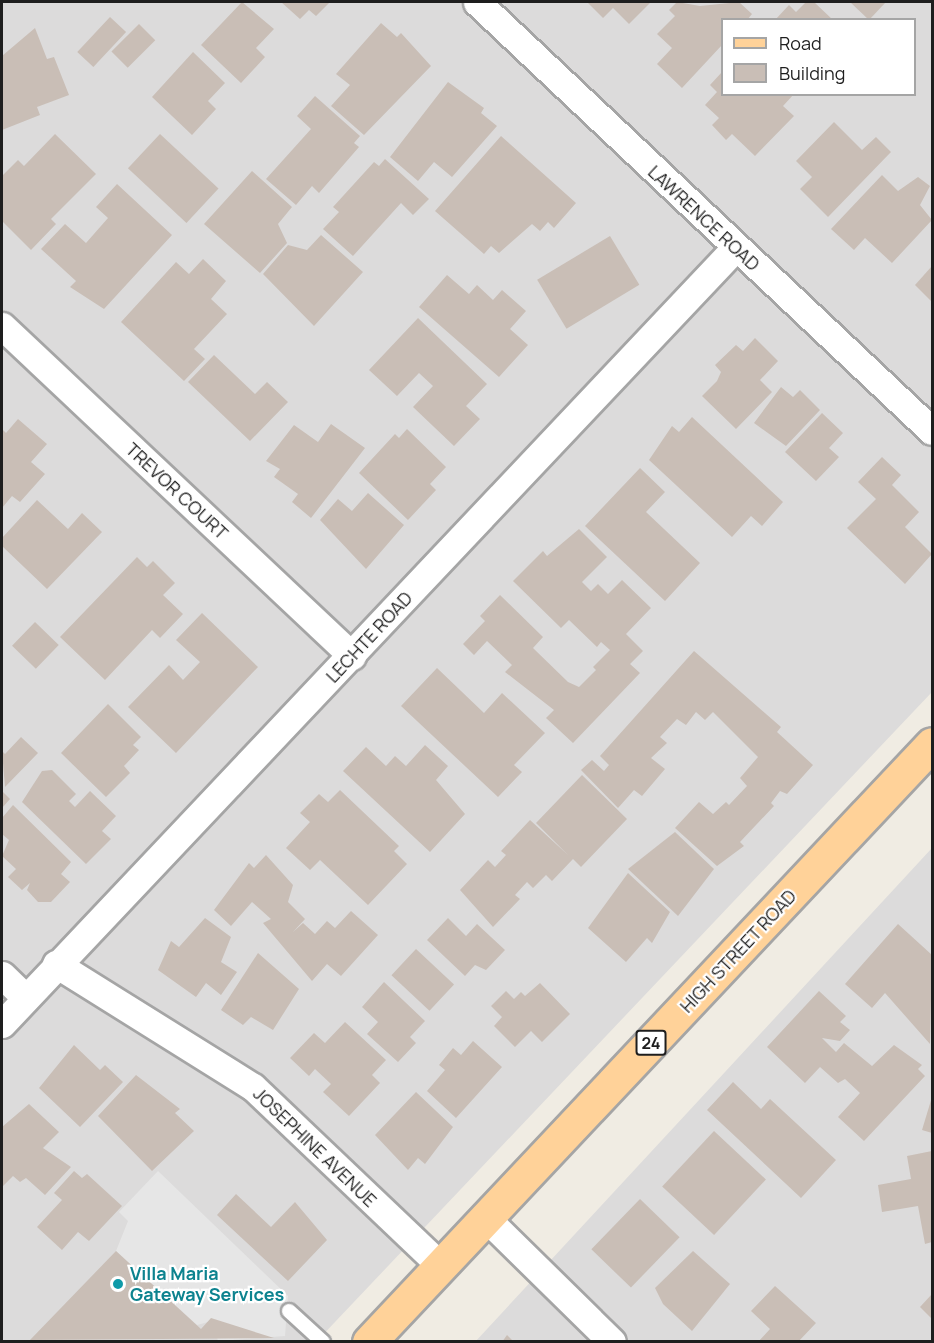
<!DOCTYPE html>
<html>
<head>
<meta charset="utf-8">
<style>
	body { margin:0 }
	#map { position:relative; width:934px; height:1343px; overflow:hidden; background:#f0ece3; font-family:Manrope,sans-serif }
	div>[style] { position:absolute }
	.residential>* { inset:0; background:#dcdbdb }
	.parking>* { inset:0; background:#e6e6e6 }
	.building>* { inset:0; background:#c9beb6; transform-origin:0 0 }
	.roads { filter:drop-shadow(2px 0 #a5a5a5) drop-shadow(-2px 0 #a5a5a5) drop-shadow(0 2px #a5a5a5) drop-shadow(0 -2px #a5a5a5) }
	.service>* { height:14px; margin:-7px; padding:0 7px; transform-origin:7px; border-radius:7px; background:#fff }
	.minor>* { height:27px; margin:-13.5px; padding:0 13.5px; transform-origin:13.5px; border-radius:13.5px; background:#fff }
	.primary>* { height:33px; margin:-16.5px; padding:0 16.5px; transform-origin:16.5px; border-radius:16.5px; background:#ffd299 }
	.dots>* { width:16px; height:16px; translate:-50% -50%; box-sizing:border-box; border:3px solid #fff; border-radius:50% }
	span { translate:-50% -50%; white-space:nowrap; text-align:center; line-height:1.15; -webkit-text-stroke:4.5px #fff; paint-order:stroke }
	.shield-label span { padding:2px 4px; background:#fff; border:2px solid; border-radius:4px; -webkit-text-stroke-width:0 }
	.shield-label { font-size:16px; color:#1e1e1e; font-weight:700 }
	.street-label { font-size:18px; color:#1e1e1e }
	.culture-label { font-size:18px; color:#0d838f; font-weight:700 }
	.left { translate:0 -50%; text-align:left }
	.frame { position:absolute; inset:0; border:3px solid #1e1e1e; pointer-events:none }
	.legend { position:absolute; left:721px; top:18px; width:195px; height:78px; box-sizing:border-box; background:#fff; border:2px solid #a5a5a5; margin:0; padding:8px 10px; list-style:none; font-size:18px; color:#1e1e1e }
	.legend li { display:flex; align-items:center; gap:12px; height:30px }
	.legend b { width:30px; border:2px solid #a5a5a5 }
</style>
</head>
<body>
<div id="map">
	<div class="residential">
		<i style="clip-path:polygon(evenodd,2px 2px,932px 2px,932px 692px,317px 1341px,2px 1342px,2px 2px,722px 20px,914px 20px,914px 94px,722px 94px,722px 20px)"></i>
		<i style="clip-path:polygon(932px 848px,932px 1341px,475px 1342px,725px 1072px)"></i>
	</div>
	<div class="parking">
		<i style="clip-path:polygon(158px 1171px,288px 1296px,285px 1336px,218px 1341px,212px 1321px,197px 1325px,116px 1251px,128px 1221px,119px 1212px)"></i>
	</div>
	<div class="building">
		<i style="clip-path:polygon(242px 2px,274px 29px,256px 48px,265px 57px,241px 83px,201px 45px)"></i>
		<i style="clip-path:polygon(281px 2px,330px 2px,316px 16px,309px 10px,300px 19px)"></i>
		<i style="clip-path:polygon(587px 2px,648px 2px,650px 3px,629px 24px,613px 8px,603px 18px)"></i>
		<i style="clip-path:polygon(677px 2px,700px 6px,739px 2px,752px 14px,747px 20px,722px 20px,722px 45px,682px 88px,657px 64px,672px 48px,657px 34px,675px 16px,669px 10px)"></i>
		<i style="clip-path:polygon(806px 2px,814px 2px,833px 20px,775px 20px,789px 5px,796px 12px)"></i>
		<i style="clip-path:polygon(850px 2px,886px 2px,869px 20px)"></i>
		<i style="left:110px;top:17px;width:22px;height:48px;rotate:43deg"></i>
		<i style="clip-path:polygon(381px 23px,397px 37px,401px 33px,431px 66px,364px 135px,331px 106px,350px 85px,336px 74px)"></i>
		<i style="left:139px;top:24px;width:23px;height:39px;rotate:45deg"></i>
		<i style="clip-path:polygon(35px 28px,47px 59px,54px 57px,69px 95px,37px 107px,40px 115px,2px 130px,2px 56px)"></i>
		<i style="clip-path:polygon(193px 52px,225px 83px,208px 101px,216px 109px,192px 135px,152px 97px)"></i>
		<i style="clip-path:polygon(722px 72px,722px 94px,794px 94px,783px 106px,794px 116px,755px 156px,732px 134px,726px 140px,712px 125px,719px 118px,705px 105px,717px 92px,710px 85px)"></i>
		<i style="clip-path:polygon(448px 82px,484px 108px,481px 113px,497px 126px,452px 177px,434px 162px,418px 181px,390px 157px)"></i>
		<i style="clip-path:polygon(315px 96px,360px 136px,354px 143px,359px 147px,319px 193px,312px 186px,296px 205px,266px 179px,311px 129px,297px 116px)"></i>
		<i style="clip-path:polygon(834px 122px,862px 150px,876px 137px,891px 152px,828px 217px,800px 189px,812px 177px,796px 161px)"></i>
		<i style="clip-path:polygon(55px 134px,96px 174px,51px 219px,56px 224px,31px 250px,2px 221px,2px 176px,18px 160px,24px 166px)"></i>
		<i style="left:160px;top:134px;width:80px;height:47px;rotate:43deg"></i>
		<i style="clip-path:polygon(501px 136px,576px 203px,554px 228px,548px 222px,540px 231px,532px 224px,499px 253px,491px 246px,484px 254px,435px 211px)"></i>
		<i style="clip-path:polygon(385px 159px,429px 199px,413px 215px,401px 203px,353px 256px,323px 229px,339px 212px,333px 207px,374px 162px,379px 166px)"></i>
		<i style="clip-path:polygon(252px 171px,292px 207px,278px 224px,287px 243px,260px 273px,204px 224px)"></i>
		<i style="clip-path:polygon(882px 175px,898px 191px,918px 177px,930px 186px,920px 205px,932px 220px,892px 263px,865px 238px,854px 250px,831px 229px)"></i>
		<i style="clip-path:polygon(117px 184px,172px 235px,104px 309px,70px 287px,76px 281px,41px 249px,65px 224px,86px 243px,108px 218px,96px 207px)"></i>
		<i style="clip-path:polygon(321px 235px,363px 272px,314px 326px,263px 274px,288px 245px,307px 250px)"></i>
		<i style="left:610px;top:236px;width:57px;height:85px;rotate:59deg"></i>
		<i style="clip-path:polygon(203px 259px,226px 281px,211px 299px,227px 314px,194px 349px,205px 359px,184px 381px,121px 322px,176px 262px,189px 274px)"></i>
		<i style="clip-path:polygon(932px 266px,932px 302px,915px 285px)"></i>
		<i style="clip-path:polygon(447px 275px,469px 294px,477px 285px,493px 300px,502px 290px,526px 311px,510px 329px,528px 345px,499px 377px,419px 307px)"></i>
		<i style="clip-path:polygon(418px 318px,487px 384px,466px 406px,480px 419px,454px 446px,413px 407px,433px 386px,419px 373px,397px 396px,369px 370px)"></i>
		<i style="clip-path:polygon(755px 338px,778px 361px,760px 380px,772px 392px,736px 429px,702px 396px,717px 381px,721px 372px,715px 365px,736px 345px,743px 351px)"></i>
		<i style="clip-path:polygon(214px 355px,255px 394px,267px 382px,288px 402px,250px 441px,188px 382px)"></i>
		<i style="clip-path:polygon(781px 387px,793px 397px,800px 390px,820px 410px,786px 446px,754px 423px)"></i>
		<i style="clip-path:polygon(822px 413px,843px 433px,829px 448px,839px 457px,816px 481px,785px 452px)"></i>
		<i style="clip-path:polygon(692px 417px,783px 502px,762px 526px,751px 516px,732px 537px,649px 460px,672px 426px,679px 432px)"></i>
		<i style="clip-path:polygon(18px 419px,47px 444px,31px 462px,45px 474px,20px 502px,12px 496px,2px 508px,2px 429px,6px 433px)"></i>
		<i style="clip-path:polygon(331px 424px,365px 448px,311px 518px,292px 502px,298px 494px,274px 477px,280px 469px,266px 461px,294px 425px,318px 442px)"></i>
		<i style="clip-path:polygon(407px 429px,446px 467px,430px 484px,436px 490px,408px 520px,359px 473px,395px 434px,399px 438px)"></i>
		<i style="clip-path:polygon(882px 457px,901px 475px,892px 485px,919px 512px,905px 527px,932px 554px,905px 584px,847px 528px,876px 499px,858px 482px)"></i>
		<i style="clip-path:polygon(640px 468px,665px 492px,646px 512px,700px 563px,665px 601px,585px 526px)"></i>
		<i style="clip-path:polygon(368px 493px,404px 525px,366px 569px,320px 520px,338px 499px,352px 511px)"></i>
		<i style="clip-path:polygon(37px 500px,68px 529px,82px 513px,102px 532px,47px 589px,2px 546px,2px 538px)"></i>
		<i style="clip-path:polygon(579px 529px,607px 557px,582px 582px,591px 591px,598px 584px,608px 594px,622px 580px,651px 608px,626px 634px,643px 651px,630px 664px,640px 673px,573px 743px,546px 718px,554px 710px,505px 672px,512px 665px,487px 641px,474px 655px,463px 644px,485px 621px,480px 616px,500px 595px,543px 637px,533px 648px,568px 682px,579px 687px,596px 670px,593px 667px,610px 650px,601px 642px,597px 647px,569px 620px,561px 628px,513px 581px,543px 551px,547px 556px)"></i>
		<i style="clip-path:polygon(137px 557px,147px 567px,153px 561px,175px 583px,163px 595px,183px 614px,160px 638px,152px 630px,105px 680px,60px 637px)"></i>
		<i style="clip-path:polygon(202px 613px,258px 667px,176px 753px,128px 707px,169px 665px,183px 680px,200px 662px,176px 640px)"></i>
		<i style="left:35px;top:622px;width:33px;height:33px;rotate:44deg"></i>
		<i style="clip-path:polygon(694px 651px,781px 727px,777px 732px,813px 765px,787px 794px,780px 791px,771px 803px,774px 806px,740px 842px,744px 846px,717px 866px,675px 828px,699px 802px,713px 814px,726px 802px,729px 805px,747px 786px,740px 778px,758px 757px,713px 712px,705px 720px,696px 712px,686px 725px,677px 719px,660px 737px,667px 743px,651px 758px,665px 769px,642px 796px,634px 790px,618px 808px,581px 770px,592px 760px,604px 771px,609px 765px,600px 756px)"></i>
		<i style="clip-path:polygon(437px 668px,484px 713px,502px 693px,545px 733px,514px 765px,522px 772px,498px 797px,401px 706px)"></i>
		<i style="clip-path:polygon(108px 704px,141px 737px,133px 745px,139px 750px,124px 766px,130px 773px,106px 797px,61px 753px)"></i>
		<i style="clip-path:polygon(21px 737px,38px 753px,5px 787px,2px 751px,5px 754px)"></i>
		<i style="clip-path:polygon(425px 745px,448px 766px,436px 780px,465px 814px,430px 852px,343px 771px,366px 747px,386px 766px,395px 756px,406px 766px)"></i>
		<i style="clip-path:polygon(52px 770px,76px 794px,69px 801px,75px 807px,90px 791px,116px 816px,102px 831px,111px 839px,86px 864px,22px 802px,42px 771px)"></i>
		<i style="clip-path:polygon(582px 775px,627px 819px,581px 867px,573px 859px,552px 881px,546px 875px,533px 888px,527px 882px,515px 895px,520px 899px,493px 927px,460px 890px,488px 860px,495px 867px,506px 855px,501px 851px,530px 820px,568px 855px,536px 823px)"></i>
		<i style="clip-path:polygon(340px 790px,399px 846px,394px 851px,407px 864px,368px 905px,320px 860px,310px 870px,286px 848px,310px 822px,300px 813px,319px 794px,328px 802px)"></i>
		<i style="clip-path:polygon(2px 791px,10px 799px,2px 808px)"></i>
		<i style="clip-path:polygon(13px 805px,71px 862px,61px 874px,70px 882px,51px 902px,38px 902px,27px 890px,30px 883px,22px 890px,8px 877px,16px 869px,2px 856px,9px 840px,2px 834px,2px 818px)"></i>
		<i style="clip-path:polygon(675px 832px,714px 869px,678px 916px,628px 869px)"></i>
		<i style="clip-path:polygon(266px 855px,293px 885px,288px 902px,305px 919px,293px 932px,303px 923px,315px 934px,327px 921px,335px 928px,351px 911px,378px 935px,341px 976px,327px 964px,312px 981px,263px 923px,271px 919px,252px 902px,231px 926px,214px 910px,249px 863px,254px 868px)"></i>
		<i style="clip-path:polygon(628px 873px,670px 912px,652px 943px,647px 938px,626px 962px,588px 928px)"></i>
		<i style="clip-path:polygon(205px 918px,231px 937px,221px 962px,237px 972px,221px 995px,206px 983px,196px 997px,158px 970px,171px 941px,179px 947px)"></i>
		<i style="clip-path:polygon(448px 918px,466px 936px,477px 924px,505px 950px,486px 970px,475px 965px,465px 976px,427px 940px)"></i>
		<i style="clip-path:polygon(898px 924px,932px 955px,930px 1044px,885px 993px,872px 1008px,845px 984px)"></i>
		<i style="left:416px;top:949px;width:52px;height:36px;rotate:43deg"></i>
		<i style="clip-path:polygon(258px 953px,299px 989px,273px 1030px,251px 1017px,243px 1025px,221px 1010px)"></i>
		<i style="clip-path:polygon(384px 982px,425px 1021px,410px 1037px,416px 1043px,398px 1062px,367px 1034px,378px 1022px,362px 1007px)"></i>
		<i style="clip-path:polygon(540px 983px,570px 1014px,542px 1042px,531px 1031px,515px 1047px,494px 1026px,502px 1017px,491px 1006px,506px 991px,514px 999px,521px 992px,525px 996px)"></i>
		<i style="clip-path:polygon(819px 991px,846px 1016px,840px 1022px,850px 1030px,840px 1041px,822px 1038px,836px 1052px,844px 1043px,872px 1066px,894px 1045px,922px 1065px,918px 1069px,925px 1076px,864px 1141px,838px 1117px,860px 1093px,845px 1079px,838px 1083px,820px 1067px,805px 1083px,767px 1047px)"></i>
		<i style="clip-path:polygon(345px 1022px,386px 1060px,372px 1075px,380px 1083px,349px 1116px,323px 1092px,331px 1084px,315px 1069px,309px 1076px,290px 1058px,314px 1033px,325px 1043px)"></i>
		<i style="clip-path:polygon(473px 1041px,502px 1067px,456px 1118px,427px 1091px,445px 1070px,439px 1065px,453px 1048px,461px 1055px)"></i>
		<i style="clip-path:polygon(74px 1045px,100px 1070px,105px 1065px,123px 1082px,80px 1127px,39px 1088px)"></i>
		<i style="clip-path:polygon(136px 1075px,180px 1109px,175px 1113px,194px 1131px,152px 1171px,98px 1116px)"></i>
		<i style="clip-path:polygon(733px 1082px,761px 1109px,770px 1099px,836px 1160px,801px 1198px,707px 1110px)"></i>
		<i style="clip-path:polygon(416px 1092px,453px 1127px,425px 1164px,418px 1158px,408px 1170px,375px 1135px)"></i>
		<i style="clip-path:polygon(932px 1097px,932px 1133px,922px 1130px)"></i>
		<i style="clip-path:polygon(29px 1104px,59px 1132px,43px 1148px,71px 1167px,45px 1195px,26px 1178px,20px 1182px,13px 1176px,2px 1187px,2px 1127px)"></i>
		<i style="left:714px;top:1131px;width:71px;height:76px;rotate:43deg"></i>
		<i style="clip-path:polygon(932px 1151px,932px 1242px,925px 1244px,918px 1206px,882px 1212px,878px 1185px,911px 1179px,907px 1156px)"></i>
		<i style="clip-path:polygon(74px 1171px,82px 1178px,87px 1174px,122px 1206px,89px 1241px,78px 1232px,62px 1250px,37px 1227px,62px 1200px,54px 1193px)"></i>
		<i style="clip-path:polygon(236px 1194px,271px 1227px,295px 1202px,327px 1240px,288px 1281px,217px 1215px)"></i>
		<i style="left:640px;top:1199px;width:55px;height:70px;rotate:44deg"></i>
		<i style="clip-path:polygon(116px 1251px,201px 1329px,211px 1318px,274px 1338px,30px 1340px)"></i>
		<i style="clip-path:polygon(693px 1251px,730px 1284px,692px 1331px,663px 1304px,655px 1288px)"></i>
		<i style="clip-path:polygon(775px 1286px,816px 1323px,798px 1342px,758px 1342px,770px 1329px,751px 1311px)"></i>
		<i style="clip-path:polygon(932px 1294px,932px 1319px,920px 1307px)"></i>
		<i style="clip-path:polygon(507px 1335px,514px 1342px,502px 1342px)"></i>
	</div>
	<div class="roads">
		<div class="service">
			<i style="left:289px;top:1311px;width:46px;rotate:42.4deg"></i>
		</div>
		<div class="minor">
			<i style="left:477px;top:2px;width:625px;rotate:43.32deg"></i>
			<i style="left:2px;top:326px;width:481px;rotate:43.3deg"></i>
			<i style="left:56px;top:964px;width:232px;rotate:32deg"></i>
			<i style="left:253px;top:1087px;width:260px;rotate:43.6deg"></i>
			<i style="left:2px;top:975px;width:33px;rotate:44deg"></i>
			<i style="left:2px;top:1024px;width:1067px;rotate:-46.63deg"></i>
			<i style="left:487px;top:1219px;width:175px;rotate:44.5deg"></i>
		</div>
		<div class="primary">
			<i style="left:369px;top:1342px;width:821px;rotate:-46.73deg"></i>
		</div>
	</div>
	<div class="dots">
		<i style="left:118px;top:1284px;background:#0f9aa8"></i>
	</div>
	<div class="shield-label">
		<span style="left:651px;top:1043px">24</span>
	</div>
	<div class="street-label">
		<span style="left:704px;top:218px;rotate:43deg">LAWRENCE ROAD</span>
		<span style="left:177px;top:491px;rotate:43deg">TREVOR COURT</span>
		<span style="left:369px;top:637px;rotate:-47deg">LECHTE ROAD</span>
		<span style="left:738px;top:951px;rotate:-47deg">HIGH STREET ROAD</span>
		<span style="left:315px;top:1147px;rotate:44deg">JOSEPHINE AVENUE</span>
	</div>
	<div class="culture-label">
		<span class="left" style="left:130px;top:1284px">Villa Maria<br>Gateway Services</span>
	</div>
	<div class="frame"></div>
	<ul class="legend">
	<li><b style="height:8px;background:#ffd299"></b>Road</li>
	<li><b style="height:16px;background:#c9beb6"></b>Building</li>
	</ul>
</div>
</body>
</html>
